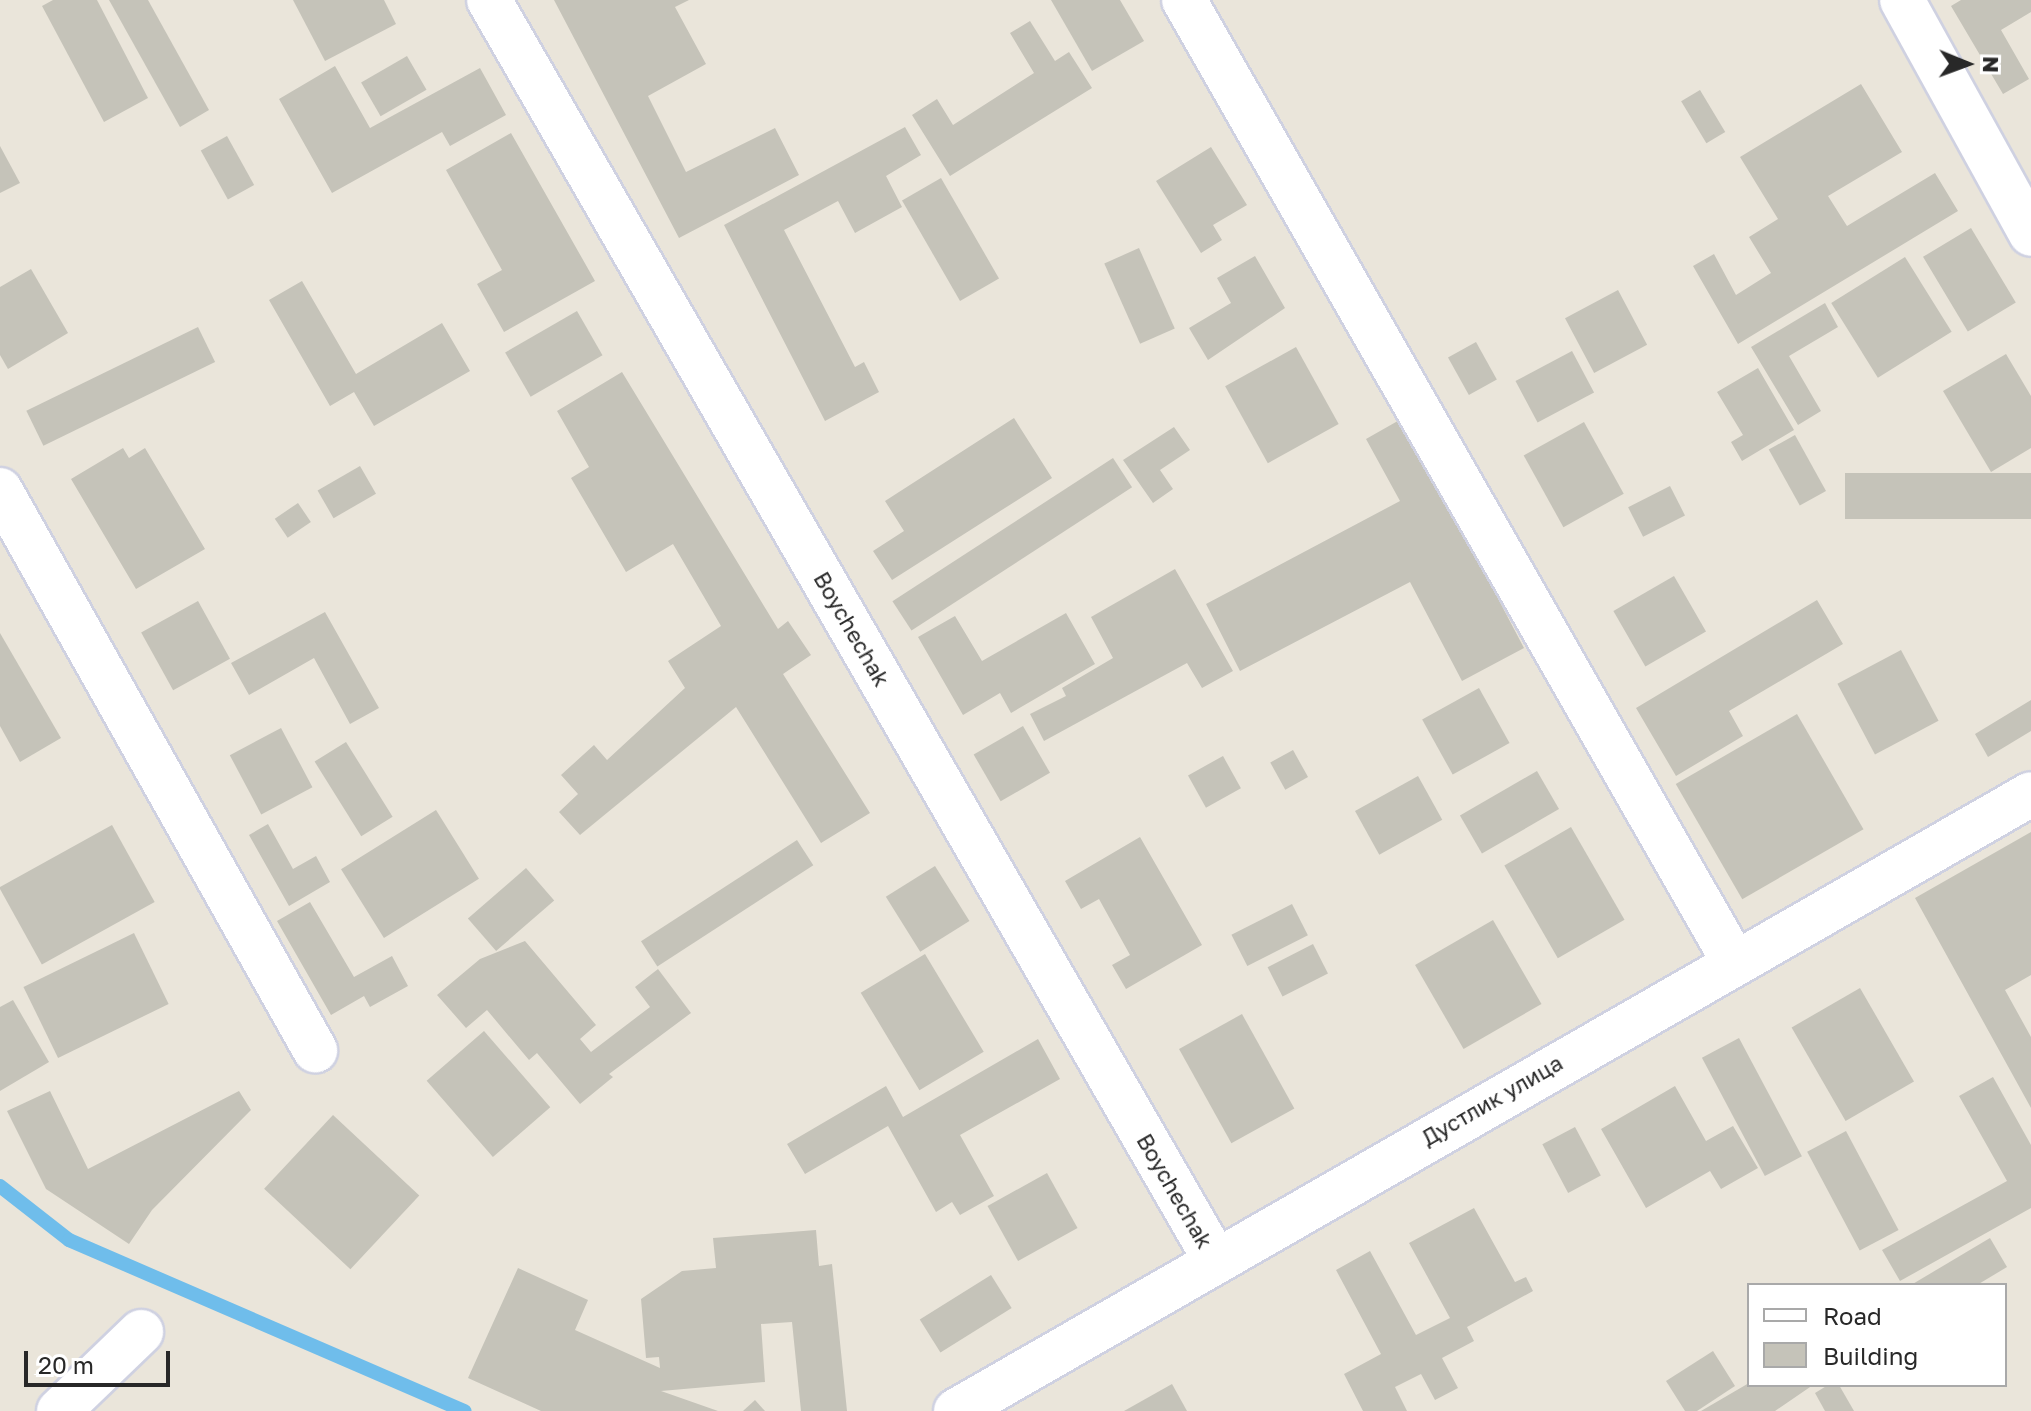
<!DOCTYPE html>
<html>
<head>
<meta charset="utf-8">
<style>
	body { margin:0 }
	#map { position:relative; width:2031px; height:1411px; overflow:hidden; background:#eae5da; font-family:"Golos Text",sans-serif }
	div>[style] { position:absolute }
	.stream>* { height:14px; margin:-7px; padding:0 7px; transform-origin:7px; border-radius:7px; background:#6fbdeb }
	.building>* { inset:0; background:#c5c3b9; transform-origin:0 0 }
	.roads { filter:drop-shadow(2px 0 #cfd1e1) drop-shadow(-2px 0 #cfd1e1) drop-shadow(0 2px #cfd1e1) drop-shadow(0 -2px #cfd1e1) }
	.minor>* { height:44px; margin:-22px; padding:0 22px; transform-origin:22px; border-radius:22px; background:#fff }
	span { translate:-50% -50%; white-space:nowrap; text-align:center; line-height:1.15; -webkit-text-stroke:6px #fff; paint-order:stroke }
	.street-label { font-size:22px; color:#282828 }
	.legend { position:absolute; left:1747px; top:1283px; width:260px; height:104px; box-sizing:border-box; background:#fff; border:2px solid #a9a9a9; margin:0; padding:10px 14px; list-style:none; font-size:24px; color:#282828 }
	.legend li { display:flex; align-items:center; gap:16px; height:40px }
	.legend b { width:40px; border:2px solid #a9a9a9 }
	.north { position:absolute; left:1927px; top:24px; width:80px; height:80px; -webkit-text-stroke:6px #fff; paint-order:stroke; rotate:91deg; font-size:22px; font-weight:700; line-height:32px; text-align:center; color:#282828 }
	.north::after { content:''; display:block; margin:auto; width:28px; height:36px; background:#282828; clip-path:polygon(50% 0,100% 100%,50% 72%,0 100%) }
	.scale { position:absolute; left:24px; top:1351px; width:146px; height:36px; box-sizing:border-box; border:4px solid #282828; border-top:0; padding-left:10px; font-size:24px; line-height:28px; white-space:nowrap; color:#282828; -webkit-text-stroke:6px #fff; paint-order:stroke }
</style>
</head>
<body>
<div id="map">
	<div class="stream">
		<i style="left:0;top:1186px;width:88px;rotate:38deg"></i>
		<i style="left:69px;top:1240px;width:431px;rotate:23.4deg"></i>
	</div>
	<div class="building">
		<i style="clip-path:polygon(53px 0,97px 0,148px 98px,104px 122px,42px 6px)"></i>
		<i style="clip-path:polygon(109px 0,148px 0,209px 110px,180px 127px)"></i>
		<i style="clip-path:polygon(293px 0,384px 0,396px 24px,325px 61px)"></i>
		<i style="clip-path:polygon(554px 0,689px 0,675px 7px,706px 64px,648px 96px,686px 172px,775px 128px,799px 175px,679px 238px)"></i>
		<i style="clip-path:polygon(1051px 0,1120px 0,1144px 41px,1092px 71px)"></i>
		<i style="clip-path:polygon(1961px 0,2031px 0,2031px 12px,2001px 30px,2029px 79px,2003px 94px,1951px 6px)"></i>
		<i style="clip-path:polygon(1030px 21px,1055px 61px,1069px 52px,1092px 88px,950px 176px,912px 115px,937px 99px,953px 125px,1034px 73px,1010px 33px)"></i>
		<i style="left:407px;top:56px;width:39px;height:53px;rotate:60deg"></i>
		<i style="clip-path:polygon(335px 66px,370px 128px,480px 68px,506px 115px,450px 146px,442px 132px,332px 193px,279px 99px)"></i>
		<i style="clip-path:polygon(1861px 84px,1902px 152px,1828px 196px,1847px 226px,1935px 173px,1958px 211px,1738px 344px,1693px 266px,1714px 254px,1736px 295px,1771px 273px,1749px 237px,1778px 219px,1740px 157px)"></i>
		<i style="left:1700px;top:90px;width:49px;height:22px;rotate:59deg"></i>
		<i style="clip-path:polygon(905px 127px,921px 155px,886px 176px,902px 207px,855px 233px,838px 201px,784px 230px,855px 367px,864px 362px,879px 392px,825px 421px,724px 225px)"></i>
		<i style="clip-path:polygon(511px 133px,595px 281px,504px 332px,477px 284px,502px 270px,446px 170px)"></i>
		<i style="left:227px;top:136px;width:56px;height:30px;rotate:61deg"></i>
		<i style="clip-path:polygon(0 146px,20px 183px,0 193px)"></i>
		<i style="clip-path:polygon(1211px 147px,1247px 205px,1213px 225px,1222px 240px,1201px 253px,1156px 181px)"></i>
		<i style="left:941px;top:178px;width:116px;height:45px;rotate:60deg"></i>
		<i style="left:1971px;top:228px;width:87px;height:56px;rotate:59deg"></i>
		<i style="left:1139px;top:248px;width:88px;height:38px;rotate:66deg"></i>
		<i style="clip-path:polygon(1255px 256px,1285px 308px,1208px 360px,1189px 328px,1231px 303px,1217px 278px)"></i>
		<i style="left:1905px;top:257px;width:88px;height:87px;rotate:58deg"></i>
		<i style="clip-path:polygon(31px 269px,68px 333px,8px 369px,0 355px,0 287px)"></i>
		<i style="clip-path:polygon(302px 281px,356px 374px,442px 323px,470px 371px,374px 426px,354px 392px,330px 406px,269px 300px)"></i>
		<i style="left:1618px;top:290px;width:62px;height:60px;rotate:62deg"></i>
		<i style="clip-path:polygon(1825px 303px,1838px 327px,1789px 356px,1821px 411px,1798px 425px,1751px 347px)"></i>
		<i style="left:577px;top:311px;width:51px;height:83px;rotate:60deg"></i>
		<i style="left:198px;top:327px;width:39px;height:191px;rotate:64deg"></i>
		<i style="left:1476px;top:342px;width:43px;height:32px;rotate:61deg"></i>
		<i style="left:1296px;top:347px;width:88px;height:81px;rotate:61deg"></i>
		<i style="left:1572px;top:351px;width:47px;height:64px;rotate:62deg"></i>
		<i style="clip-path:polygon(2006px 354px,2031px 396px,2031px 448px,1991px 472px,1943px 391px)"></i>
		<i style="clip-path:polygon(1758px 368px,1794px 430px,1742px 461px,1731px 442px,1743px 435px,1717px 392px)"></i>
		<i style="clip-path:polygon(622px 372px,778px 629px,788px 621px,811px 655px,783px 674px,870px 813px,821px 843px,736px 707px,580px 835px,559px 812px,578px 794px,561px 775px,594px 745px,607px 760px,685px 688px,668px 661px,721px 626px,673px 544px,626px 572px,571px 478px,589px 467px,557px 411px)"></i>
		<i style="clip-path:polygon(1014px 418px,1052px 478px,892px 580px,873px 551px,904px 531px,885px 501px)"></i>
		<i style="clip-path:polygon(1403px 418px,1524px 648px,1462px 681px,1410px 582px,1240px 671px,1206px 604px,1400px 501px,1366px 439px)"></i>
		<i style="left:1584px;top:422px;width:82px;height:69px;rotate:61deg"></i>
		<i style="clip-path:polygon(1174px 427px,1190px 450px,1160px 470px,1173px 489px,1153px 503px,1123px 460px)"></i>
		<i style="left:1795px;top:435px;width:64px;height:30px;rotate:61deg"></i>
		<i style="clip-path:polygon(123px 448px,129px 458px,145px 448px,205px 549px,136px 589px,71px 479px)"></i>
		<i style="left:1113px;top:458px;width:35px;height:263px;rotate:57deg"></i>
		<i style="left:360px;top:466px;width:32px;height:49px;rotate:60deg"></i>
		<i style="left:2031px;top:473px;width:46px;height:186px;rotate:90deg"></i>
		<i style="left:1670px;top:486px;width:33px;height:47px;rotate:63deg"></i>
		<i style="left:298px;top:503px;width:23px;height:28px;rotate:56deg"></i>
		<i style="clip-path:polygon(1175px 569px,1233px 671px,1202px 688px,1187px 663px,1044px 741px,1030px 714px,1066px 696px,1062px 688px,1113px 658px,1091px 617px)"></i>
		<i style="left:1674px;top:576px;width:64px;height:70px;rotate:60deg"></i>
		<i style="clip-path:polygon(1817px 600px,1843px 644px,1729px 711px,1743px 736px,1676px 776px,1636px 708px)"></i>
		<i style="left:198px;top:601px;width:66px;height:65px;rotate:61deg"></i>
		<i style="clip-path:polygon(325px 612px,379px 708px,350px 724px,314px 658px,249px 695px,231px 663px)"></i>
		<i style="clip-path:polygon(1066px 613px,1095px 664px,1011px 713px,1000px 693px,963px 715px,918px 637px,955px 616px,982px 661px)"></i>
		<i style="clip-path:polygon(0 633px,61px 738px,20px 762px,0 726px)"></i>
		<i style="left:1901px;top:650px;width:80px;height:72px;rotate:62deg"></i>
		<i style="left:1479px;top:688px;width:63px;height:65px;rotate:61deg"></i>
		<i style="clip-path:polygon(2031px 700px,2031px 731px,1988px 757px,1975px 734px)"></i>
		<i style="left:1797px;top:714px;width:133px;height:140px;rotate:60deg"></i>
		<i style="left:1023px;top:726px;width:54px;height:57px;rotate:60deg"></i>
		<i style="left:281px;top:728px;width:67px;height:58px;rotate:62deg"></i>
		<i style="left:346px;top:742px;width:88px;height:37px;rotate:58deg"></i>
		<i style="left:1293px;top:750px;width:31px;height:26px;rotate:61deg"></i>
		<i style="left:1223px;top:756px;width:37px;height:40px;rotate:61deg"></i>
		<i style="left:1537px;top:771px;width:44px;height:89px;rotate:60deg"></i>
		<i style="left:1418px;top:776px;width:50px;height:72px;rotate:61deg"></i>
		<i style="left:436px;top:810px;width:81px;height:112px;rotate:58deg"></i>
		<i style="clip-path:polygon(268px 824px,293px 869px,316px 856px,330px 882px,289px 906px,249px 835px)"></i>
		<i style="left:112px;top:825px;width:88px;height:129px;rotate:61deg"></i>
		<i style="left:1571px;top:827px;width:107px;height:77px;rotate:60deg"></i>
		<i style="clip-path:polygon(2031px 832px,2031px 975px,2005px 990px,2031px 1037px,2031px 1108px,1915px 898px)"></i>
		<i style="clip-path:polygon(1140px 837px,1202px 945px,1126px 989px,1112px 965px,1130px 955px,1099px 899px,1081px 909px,1065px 881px)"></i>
		<i style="left:797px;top:840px;width:30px;height:186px;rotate:57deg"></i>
		<i style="left:935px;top:866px;width:65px;height:58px;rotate:58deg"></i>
		<i style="left:526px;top:868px;width:43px;height:77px;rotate:49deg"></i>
		<i style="clip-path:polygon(310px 902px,354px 977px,392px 956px,408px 986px,370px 1007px,364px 996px,331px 1015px,277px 921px)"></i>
		<i style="left:1292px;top:904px;width:35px;height:68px;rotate:63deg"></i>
		<i style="left:1493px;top:920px;width:97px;height:90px;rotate:60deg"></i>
		<i style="left:134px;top:933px;width:79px;height:123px;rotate:64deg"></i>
		<i style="clip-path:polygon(525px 941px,596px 1025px,580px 1039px,591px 1052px,650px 1007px,635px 987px,658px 969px,691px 1013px,609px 1074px,613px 1077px,580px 1104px,537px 1053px,529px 1060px,487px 1010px,466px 1028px,437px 995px,480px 959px)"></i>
		<i style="left:1313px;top:944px;width:33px;height:51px;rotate:63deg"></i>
		<i style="left:925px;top:954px;width:114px;height:75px;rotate:59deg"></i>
		<i style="left:1860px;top:988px;width:108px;height:79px;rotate:60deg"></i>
		<i style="clip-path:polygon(13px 1000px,49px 1062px,0 1091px,0 1007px)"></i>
		<i style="left:1242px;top:1014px;width:108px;height:72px;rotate:61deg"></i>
		<i style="left:484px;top:1031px;width:101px;height:76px;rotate:49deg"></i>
		<i style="left:1739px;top:1038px;width:134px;height:42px;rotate:62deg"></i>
		<i style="clip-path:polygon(1038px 1039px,1060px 1079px,960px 1135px,994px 1196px,960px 1215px,952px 1202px,936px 1212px,888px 1126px,805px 1174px,787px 1144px,886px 1086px,903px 1117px)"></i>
		<i style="clip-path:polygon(1993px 1077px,2031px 1145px,2031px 1208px,1900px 1281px,1882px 1250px,2007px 1181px,1959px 1096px)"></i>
		<i style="clip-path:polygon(1675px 1086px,1706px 1141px,1733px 1126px,1758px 1168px,1721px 1189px,1710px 1171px,1646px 1208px,1601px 1129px)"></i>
		<i style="clip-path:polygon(50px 1091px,88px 1169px,239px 1091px,251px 1110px,152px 1210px,129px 1244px,46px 1189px,7px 1111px)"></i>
		<i style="left:333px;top:1115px;width:118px;height:101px;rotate:43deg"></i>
		<i style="left:1575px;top:1127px;width:55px;height:37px;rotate:62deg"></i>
		<i style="left:1846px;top:1131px;width:112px;height:44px;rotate:62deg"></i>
		<i style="left:1047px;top:1173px;width:63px;height:68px;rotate:61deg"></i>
		<i style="clip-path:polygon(1474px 1208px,1515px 1282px,1526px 1277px,1533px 1291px,1467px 1327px,1474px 1341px,1442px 1358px,1458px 1388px,1435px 1400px,1421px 1374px,1395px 1387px,1407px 1411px,1363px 1411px,1344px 1374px,1381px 1354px,1336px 1270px,1370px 1251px,1416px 1335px,1450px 1318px,1409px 1243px)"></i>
		<i style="clip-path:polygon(816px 1230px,819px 1266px,832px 1264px,847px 1411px,801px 1411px,792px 1322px,761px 1324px,765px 1382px,661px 1391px,718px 1411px,541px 1411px,468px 1378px,518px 1268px,588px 1300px,575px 1330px,660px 1368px,659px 1357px,646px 1358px,641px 1299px,682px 1271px,716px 1268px,713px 1238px)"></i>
		<i style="clip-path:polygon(1990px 1238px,2007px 1267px,1977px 1285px,1911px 1285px)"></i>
		<i style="left:991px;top:1275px;width:39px;height:84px;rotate:58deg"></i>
		<i style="clip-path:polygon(1713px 1351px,1735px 1386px,1697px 1411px,1685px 1411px,1666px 1381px)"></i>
		<i style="clip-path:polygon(1749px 1383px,1749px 1385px,1813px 1385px,1775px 1411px,1701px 1411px)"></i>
		<i style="clip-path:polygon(1172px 1384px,1187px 1411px,1124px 1411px)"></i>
		<i style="clip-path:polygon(1828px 1385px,1839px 1385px,1854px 1411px,1825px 1411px,1815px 1393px)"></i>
		<i style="clip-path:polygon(755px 1400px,765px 1411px,743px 1411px)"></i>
	</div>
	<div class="roads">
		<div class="minor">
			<i style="left:489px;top:0;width:1452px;rotate:60.04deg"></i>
			<i style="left:1184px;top:0;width:1108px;rotate:60.24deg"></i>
			<i style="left:1902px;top:0;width:267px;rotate:61.1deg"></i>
			<i style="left:0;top:490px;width:643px;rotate:60.64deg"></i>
			<i style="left:59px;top:1411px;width:114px;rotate:-43.9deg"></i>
			<i style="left:956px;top:1411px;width:1239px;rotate:-29.85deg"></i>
		</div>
	</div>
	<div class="street-label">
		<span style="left:852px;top:629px;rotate:60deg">Boychechak</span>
		<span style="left:1492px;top:1100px;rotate:-30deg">Дустлик улица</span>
		<span style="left:1175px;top:1191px;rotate:60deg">Boychechak</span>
	</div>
	<ul class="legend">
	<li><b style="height:10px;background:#fff"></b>Road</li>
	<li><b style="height:22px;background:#c5c3b9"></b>Building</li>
	</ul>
	<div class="north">N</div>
	<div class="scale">20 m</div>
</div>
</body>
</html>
